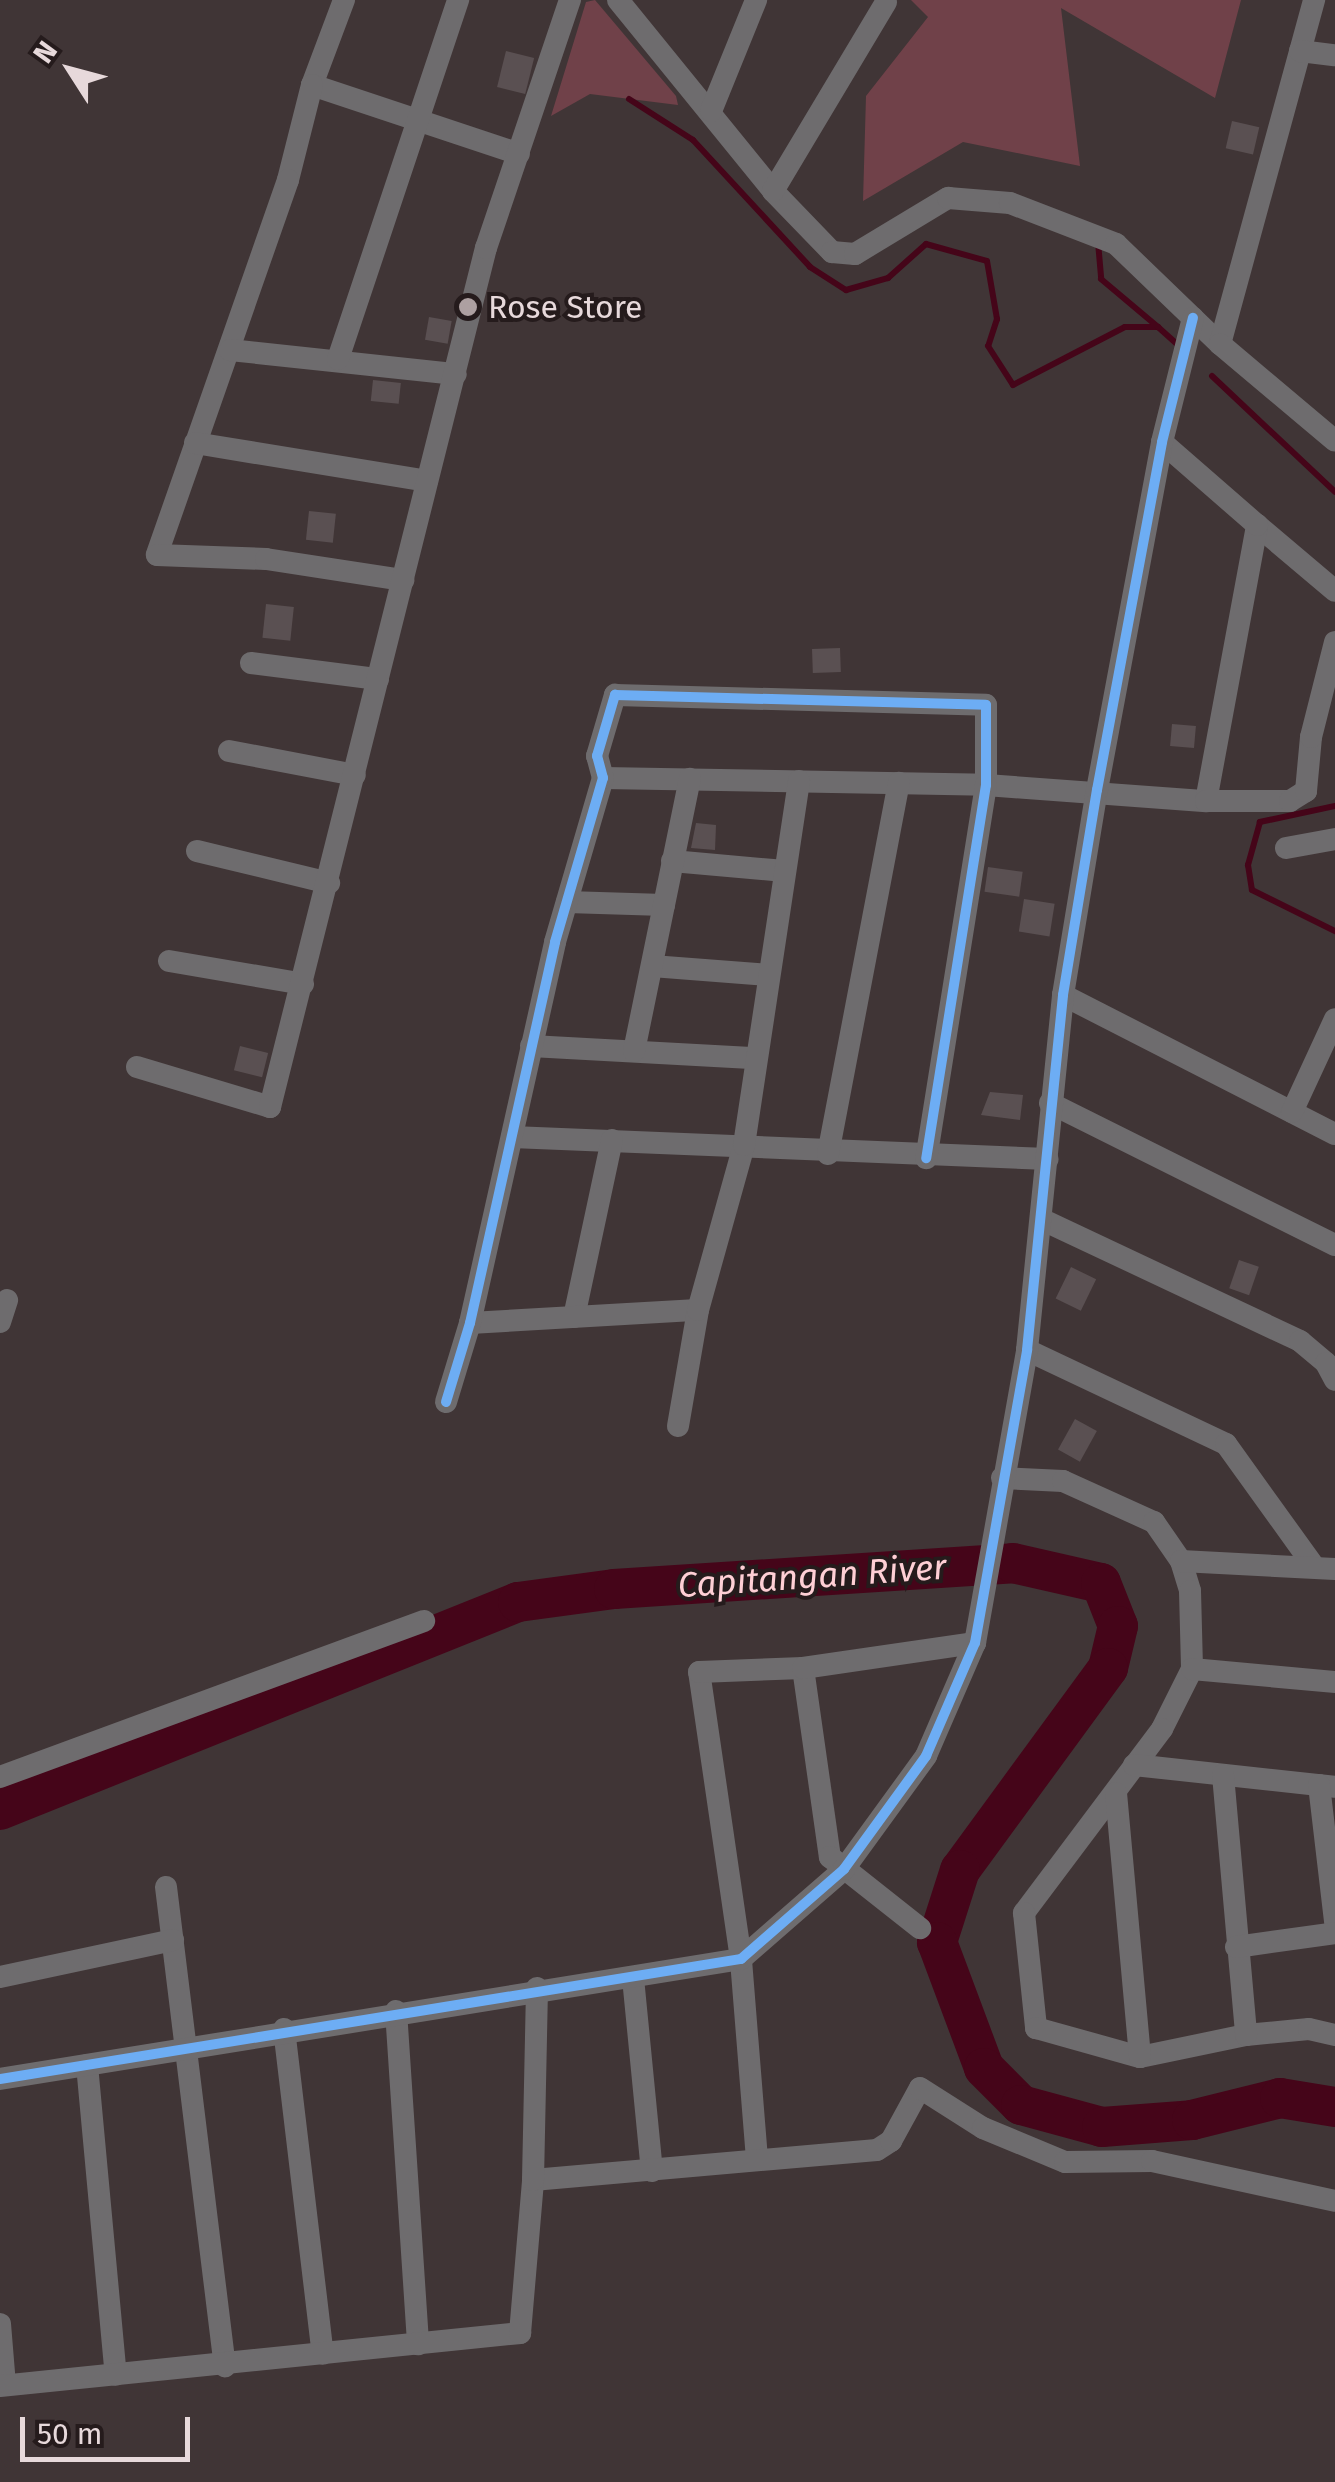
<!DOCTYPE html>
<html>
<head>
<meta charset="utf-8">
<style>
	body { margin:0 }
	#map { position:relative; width:1335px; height:2482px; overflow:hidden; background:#403536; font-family:"Fira Sans",sans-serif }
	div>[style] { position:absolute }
	.green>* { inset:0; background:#704149 }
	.stream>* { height:6px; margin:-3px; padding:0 3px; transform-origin:3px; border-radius:3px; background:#450519 }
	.river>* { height:40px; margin:-20px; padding:0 20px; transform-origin:20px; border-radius:20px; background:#450519 }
	.building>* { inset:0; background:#5a5052; transform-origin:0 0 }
	.street>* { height:22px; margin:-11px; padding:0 11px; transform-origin:11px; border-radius:11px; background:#6e6c6e }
	.cycleway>* { height:10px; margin:-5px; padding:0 5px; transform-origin:5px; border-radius:5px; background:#6dadf4 }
	.dots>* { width:28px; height:28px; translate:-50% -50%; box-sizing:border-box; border:5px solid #251b1c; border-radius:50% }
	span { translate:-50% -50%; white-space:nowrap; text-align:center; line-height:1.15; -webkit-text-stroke:8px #251b1c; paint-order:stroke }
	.poi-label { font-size:32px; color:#e7d9db }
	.left { translate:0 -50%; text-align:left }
	.water-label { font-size:35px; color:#fecfd5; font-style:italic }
	.north { position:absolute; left:20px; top:20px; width:100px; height:100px; -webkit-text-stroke:8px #251b1c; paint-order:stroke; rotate:306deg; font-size:28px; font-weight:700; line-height:40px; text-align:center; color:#e7d9db }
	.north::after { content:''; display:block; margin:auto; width:35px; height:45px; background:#e7d9db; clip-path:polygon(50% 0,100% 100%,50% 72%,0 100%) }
	.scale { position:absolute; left:20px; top:2417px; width:170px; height:45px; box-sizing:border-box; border:5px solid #e7d9db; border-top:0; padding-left:12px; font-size:30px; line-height:35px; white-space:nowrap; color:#e7d9db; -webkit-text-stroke:8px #251b1c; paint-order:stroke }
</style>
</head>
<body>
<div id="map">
	<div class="green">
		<i style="clip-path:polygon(595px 0,676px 96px,678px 105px,590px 94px,551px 116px,586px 2px)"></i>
		<i style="clip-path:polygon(911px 0,1241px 0,1215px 98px,1061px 8px,1080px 166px,963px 142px,863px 201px,866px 96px,928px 17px)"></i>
	</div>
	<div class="stream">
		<i style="left:629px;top:99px;width:76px;rotate:32.6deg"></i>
		<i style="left:693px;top:140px;width:173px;rotate:47.3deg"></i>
		<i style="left:810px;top:267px;width:43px;rotate:32.6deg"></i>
		<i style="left:846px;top:290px;width:44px;rotate:-15.9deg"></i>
		<i style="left:888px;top:278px;width:51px;rotate:-41.8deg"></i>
		<i style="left:926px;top:244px;width:63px;rotate:15.6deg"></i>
		<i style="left:987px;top:261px;width:59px;rotate:80.2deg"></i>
		<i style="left:997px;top:319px;width:28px;rotate:108deg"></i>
		<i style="left:988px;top:346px;width:46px;rotate:57.3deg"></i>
		<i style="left:1013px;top:385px;width:126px;rotate:-27.4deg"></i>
		<i style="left:1125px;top:327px;width:33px"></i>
		<i style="left:1158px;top:327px;width:30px;rotate:42deg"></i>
		<i style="left:1098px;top:242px;width:37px;rotate:85deg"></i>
		<i style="left:1101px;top:279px;width:75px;rotate:40.1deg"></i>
		<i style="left:1212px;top:376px;width:169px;rotate:43.3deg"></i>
		<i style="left:1335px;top:806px;width:77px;rotate:168deg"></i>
		<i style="left:1260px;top:822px;width:45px;rotate:105.6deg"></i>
		<i style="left:1248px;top:865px;width:25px;rotate:81deg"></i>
		<i style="left:1252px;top:890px;width:93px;rotate:26.3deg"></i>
	</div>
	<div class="river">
		<i style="left:0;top:1810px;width:558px;rotate:-21.88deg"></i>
		<i style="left:518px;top:1602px;width:97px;rotate:-7.7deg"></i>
		<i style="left:614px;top:1589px;width:400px;rotate:-3.7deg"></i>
		<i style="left:1013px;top:1563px;width:90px;rotate:12.8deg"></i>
		<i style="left:1101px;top:1583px;width:46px;rotate:68.4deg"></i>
		<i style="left:1118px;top:1626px;width:43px;rotate:103.4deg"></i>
		<i style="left:1108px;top:1668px;width:250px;rotate:126.2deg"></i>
		<i style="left:960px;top:1870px;width:76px;rotate:107.7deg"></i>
		<i style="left:937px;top:1942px;width:134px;rotate:69.5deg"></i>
		<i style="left:984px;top:2068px;width:52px;rotate:45deg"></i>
		<i style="left:1021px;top:2105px;width:84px;rotate:15.2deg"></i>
		<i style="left:1102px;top:2127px;width:90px;rotate:-4.4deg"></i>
		<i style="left:1192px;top:2120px;width:91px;rotate:-14deg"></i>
		<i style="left:1280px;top:2098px;width:56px;rotate:9.3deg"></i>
	</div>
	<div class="building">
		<i style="left:506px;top:51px;width:29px;height:37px;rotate:14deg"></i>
		<i style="left:1232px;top:121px;width:28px;height:28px;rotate:13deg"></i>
		<i style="left:429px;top:317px;width:23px;height:23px;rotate:10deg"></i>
		<i style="left:373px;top:380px;width:28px;height:21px;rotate:6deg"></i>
		<i style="left:309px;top:511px;width:27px;height:29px;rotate:6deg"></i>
		<i style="left:266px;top:604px;width:28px;height:34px;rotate:6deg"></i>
		<i style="left:840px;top:648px;width:24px;height:28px;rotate:88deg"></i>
		<i style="left:1172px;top:724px;width:24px;height:22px;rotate:5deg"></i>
		<i style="clip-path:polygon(696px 823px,716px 825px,715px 850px,691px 848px)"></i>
		<i style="left:988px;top:867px;width:35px;height:25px;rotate:8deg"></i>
		<i style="left:1024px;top:899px;width:31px;height:33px;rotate:9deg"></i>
		<i style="left:240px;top:1046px;width:29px;height:25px;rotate:14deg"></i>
		<i style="clip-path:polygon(990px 1092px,1023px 1095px,1020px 1120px,981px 1115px)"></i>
		<i style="left:1239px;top:1260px;width:21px;height:30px;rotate:19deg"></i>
		<i style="left:1071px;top:1267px;width:28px;height:35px;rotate:26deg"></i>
		<i style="left:1075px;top:1419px;width:25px;height:35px;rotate:29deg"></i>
	</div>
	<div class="street">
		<i style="left:344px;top:0;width:91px;rotate:110.6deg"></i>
		<i style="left:312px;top:85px;width:218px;rotate:18.4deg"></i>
		<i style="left:618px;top:0;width:246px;rotate:50.9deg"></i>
		<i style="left:773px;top:191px;width:85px;rotate:46deg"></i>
		<i style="left:832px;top:252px;width:23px;rotate:5deg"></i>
		<i style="left:855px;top:254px;width:109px;rotate:-31.1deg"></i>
		<i style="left:948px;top:198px;width:62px;rotate:4.6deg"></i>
		<i style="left:1010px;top:203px;width:114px;rotate:21.1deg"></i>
		<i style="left:1116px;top:244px;width:144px;rotate:43.9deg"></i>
		<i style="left:1220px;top:344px;width:357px;rotate:-74.7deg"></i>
		<i style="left:1300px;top:51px;width:35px;rotate:7deg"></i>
		<i style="left:312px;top:85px;width:98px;rotate:104.2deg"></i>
		<i style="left:288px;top:180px;width:397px;rotate:109.3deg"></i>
		<i style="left:157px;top:555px;width:109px;rotate:2.1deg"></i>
		<i style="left:266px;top:559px;width:139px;rotate:8.7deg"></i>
		<i style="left:711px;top:111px;width:120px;rotate:-67.9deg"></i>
		<i style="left:773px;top:191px;width:220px;rotate:-59.1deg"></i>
		<i style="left:1220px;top:344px;width:150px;rotate:40.1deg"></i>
		<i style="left:230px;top:350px;width:227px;rotate:6.1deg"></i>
		<i style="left:338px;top:359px;width:379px;rotate:-71.5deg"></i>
		<i style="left:195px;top:443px;width:235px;rotate:9.3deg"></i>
		<i style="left:1257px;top:525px;width:102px;rotate:40.2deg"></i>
		<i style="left:251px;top:663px;width:128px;rotate:7.2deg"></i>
		<i style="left:229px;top:751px;width:128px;rotate:10.8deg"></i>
		<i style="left:603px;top:778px;width:383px;rotate:1deg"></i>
		<i style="left:986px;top:785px;width:221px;rotate:4.2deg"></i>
		<i style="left:1206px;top:801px;width:281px;rotate:-79.5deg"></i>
		<i style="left:1257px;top:525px;width:126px;rotate:-138.9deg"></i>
		<i style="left:1206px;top:801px;width:84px"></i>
		<i style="left:1290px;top:801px;width:19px;rotate:-32deg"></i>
		<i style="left:1306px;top:791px;width:54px;rotate:-84.7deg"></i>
		<i style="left:1311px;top:737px;width:98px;rotate:-75.8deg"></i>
		<i style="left:1286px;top:848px;width:50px;rotate:-10.4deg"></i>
		<i style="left:197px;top:851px;width:136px;rotate:13.6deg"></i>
		<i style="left:672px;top:861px;width:113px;rotate:5.1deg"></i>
		<i style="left:567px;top:902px;width:97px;rotate:1.8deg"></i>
		<i style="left:169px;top:961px;width:136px;rotate:9.7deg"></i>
		<i style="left:652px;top:966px;width:117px;rotate:4.4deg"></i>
		<i style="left:1063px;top:995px;width:305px;rotate:27.1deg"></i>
		<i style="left:531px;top:1046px;width:225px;rotate:3.1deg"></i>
		<i style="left:634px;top:1051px;width:278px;rotate:-78.4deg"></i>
		<i style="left:137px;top:1067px;width:139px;rotate:16.7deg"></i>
		<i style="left:270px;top:1107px;width:886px;rotate:-75.89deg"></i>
		<i style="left:486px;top:248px;width:262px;rotate:-71.3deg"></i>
		<i style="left:1050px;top:1103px;width:318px;rotate:26.5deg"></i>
		<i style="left:1292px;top:1112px;width:102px;rotate:-65.2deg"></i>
		<i style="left:512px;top:1137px;width:536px;rotate:2.35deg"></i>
		<i style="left:828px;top:1154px;width:378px;rotate:-79.2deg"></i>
		<i style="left:1043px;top:1220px;width:284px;rotate:25.2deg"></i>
		<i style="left:1300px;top:1341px;width:34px;rotate:40deg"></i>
		<i style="left:1326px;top:1363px;width:19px;rotate:62deg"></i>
		<i style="left:574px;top:1317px;width:181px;rotate:-77.9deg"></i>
		<i style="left:0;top:1322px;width:23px;rotate:-72deg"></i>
		<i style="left:470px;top:1323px;width:228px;rotate:-3.3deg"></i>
		<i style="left:1027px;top:1350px;width:220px;rotate:25.3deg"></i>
		<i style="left:1226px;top:1444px;width:149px;rotate:54.3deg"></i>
		<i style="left:446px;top:1402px;width:83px;rotate:-73.1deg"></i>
		<i style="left:470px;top:1323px;width:390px;rotate:-77.4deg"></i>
		<i style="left:555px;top:942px;width:171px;rotate:-73.7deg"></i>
		<i style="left:603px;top:778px;width:23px;rotate:-105deg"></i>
		<i style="left:597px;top:756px;width:64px;rotate:-73.6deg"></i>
		<i style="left:615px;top:695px;width:371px;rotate:1.5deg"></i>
		<i style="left:986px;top:705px;width:80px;rotate:90deg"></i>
		<i style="left:986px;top:785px;width:378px;rotate:99.1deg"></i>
		<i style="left:678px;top:1426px;width:118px;rotate:-80.2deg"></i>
		<i style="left:698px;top:1310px;width:171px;rotate:-74.4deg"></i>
		<i style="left:744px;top:1145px;width:368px;rotate:-81.4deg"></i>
		<i style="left:1002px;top:1478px;width:61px;rotate:2.8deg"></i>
		<i style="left:1063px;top:1481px;width:100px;rotate:24.3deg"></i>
		<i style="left:1154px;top:1522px;width:47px;rotate:55.3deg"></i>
		<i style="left:1181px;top:1561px;width:31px;rotate:73deg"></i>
		<i style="left:1190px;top:1591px;width:78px;rotate:88.5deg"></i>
		<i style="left:1192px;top:1669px;width:67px;rotate:116.6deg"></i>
		<i style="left:1162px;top:1729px;width:230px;rotate:126.9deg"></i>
		<i style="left:1024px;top:1913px;width:116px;rotate:84deg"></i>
		<i style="left:1036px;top:2028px;width:108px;rotate:15.6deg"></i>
		<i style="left:1140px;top:2057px;width:108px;rotate:-11.7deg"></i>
		<i style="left:1246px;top:2035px;width:63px;rotate:-5.4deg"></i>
		<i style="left:1309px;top:2029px;width:27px;rotate:13deg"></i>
		<i style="left:1181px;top:1561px;width:154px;rotate:3deg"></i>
		<i style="left:803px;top:1668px;width:191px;rotate:81.9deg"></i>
		<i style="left:830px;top:1857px;width:115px;rotate:38.3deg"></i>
		<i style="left:1192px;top:1669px;width:144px;rotate:5.2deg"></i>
		<i style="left:1134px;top:1765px;width:202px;rotate:6.2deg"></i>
		<i style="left:1223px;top:1775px;width:261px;rotate:84.9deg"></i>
		<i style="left:0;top:1777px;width:452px;rotate:-20.2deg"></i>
		<i style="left:1319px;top:1785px;width:138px;rotate:83.3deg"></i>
		<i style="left:1116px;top:1793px;width:265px;rotate:84.8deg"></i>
		<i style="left:166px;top:1887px;width:483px;rotate:83deg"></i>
		<i style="left:1236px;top:1947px;width:100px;rotate:-8deg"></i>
		<i style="left:0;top:1977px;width:177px;rotate:-12.1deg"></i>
		<i style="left:633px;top:1978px;width:194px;rotate:84.4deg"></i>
		<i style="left:396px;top:2011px;width:334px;rotate:86.2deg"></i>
		<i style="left:284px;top:2029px;width:327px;rotate:83.2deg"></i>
		<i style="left:87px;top:2065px;width:311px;rotate:84.7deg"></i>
		<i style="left:0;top:2079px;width:751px;rotate:-9.2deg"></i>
		<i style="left:741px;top:1959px;width:137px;rotate:-41.1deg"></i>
		<i style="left:844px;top:1869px;width:140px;rotate:-54deg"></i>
		<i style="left:926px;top:1756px;width:123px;rotate:-66.6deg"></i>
		<i style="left:975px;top:1643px;width:298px;rotate:-79.9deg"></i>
		<i style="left:1027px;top:1350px;width:357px;rotate:-84.2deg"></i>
		<i style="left:1063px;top:995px;width:208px;rotate:-80.6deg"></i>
		<i style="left:1097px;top:790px;width:354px;rotate:-79.4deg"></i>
		<i style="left:1162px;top:442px;width:128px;rotate:-76deg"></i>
		<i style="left:757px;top:2159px;width:201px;rotate:-94.6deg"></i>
		<i style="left:741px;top:1959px;width:290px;rotate:-98.3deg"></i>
		<i style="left:699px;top:1672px;width:104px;rotate:-2.2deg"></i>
		<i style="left:803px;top:1668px;width:174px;rotate:-8.3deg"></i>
		<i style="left:533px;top:2180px;width:345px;rotate:-5deg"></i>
		<i style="left:877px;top:2150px;width:17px;rotate:-33deg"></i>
		<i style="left:891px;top:2141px;width:60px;rotate:-61.3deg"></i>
		<i style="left:920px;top:2088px;width:75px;rotate:32.4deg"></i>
		<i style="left:983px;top:2128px;width:89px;rotate:22.5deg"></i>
		<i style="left:1065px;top:2162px;width:87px;rotate:-0.7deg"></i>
		<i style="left:1152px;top:2161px;width:187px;rotate:12.3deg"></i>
		<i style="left:0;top:2324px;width:61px;rotate:85.3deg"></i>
		<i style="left:0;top:2386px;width:523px;rotate:-5.82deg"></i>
		<i style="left:520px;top:2333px;width:154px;rotate:-85.1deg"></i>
		<i style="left:533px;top:2180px;width:192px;rotate:-88.8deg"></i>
	</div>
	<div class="cycleway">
		<i style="left:446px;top:1402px;width:83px;rotate:-73.1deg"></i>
		<i style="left:470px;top:1323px;width:390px;rotate:-77.4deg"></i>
		<i style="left:555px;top:942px;width:171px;rotate:-73.7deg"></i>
		<i style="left:603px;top:778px;width:23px;rotate:-105deg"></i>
		<i style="left:597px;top:756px;width:64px;rotate:-73.6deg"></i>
		<i style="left:615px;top:695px;width:371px;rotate:1.5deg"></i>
		<i style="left:986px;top:705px;width:80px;rotate:90deg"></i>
		<i style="left:986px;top:785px;width:378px;rotate:99.1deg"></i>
		<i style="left:0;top:2079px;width:751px;rotate:-9.2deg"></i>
		<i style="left:741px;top:1959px;width:137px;rotate:-41.1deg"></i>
		<i style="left:844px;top:1869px;width:140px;rotate:-54deg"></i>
		<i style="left:926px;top:1756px;width:123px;rotate:-66.6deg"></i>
		<i style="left:975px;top:1643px;width:298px;rotate:-79.9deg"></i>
		<i style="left:1027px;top:1350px;width:357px;rotate:-84.2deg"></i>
		<i style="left:1063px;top:995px;width:208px;rotate:-80.6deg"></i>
		<i style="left:1097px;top:790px;width:354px;rotate:-79.4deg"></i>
		<i style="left:1162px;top:442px;width:128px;rotate:-76deg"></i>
	</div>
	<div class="dots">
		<i style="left:468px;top:307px;background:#ada0a1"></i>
	</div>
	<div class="poi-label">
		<span class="left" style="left:488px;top:307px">Rose Store</span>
	</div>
	<div class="water-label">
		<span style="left:812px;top:1576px;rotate:-4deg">Capitangan River</span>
	</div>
	<div class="north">N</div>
	<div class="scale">50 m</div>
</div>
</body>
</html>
